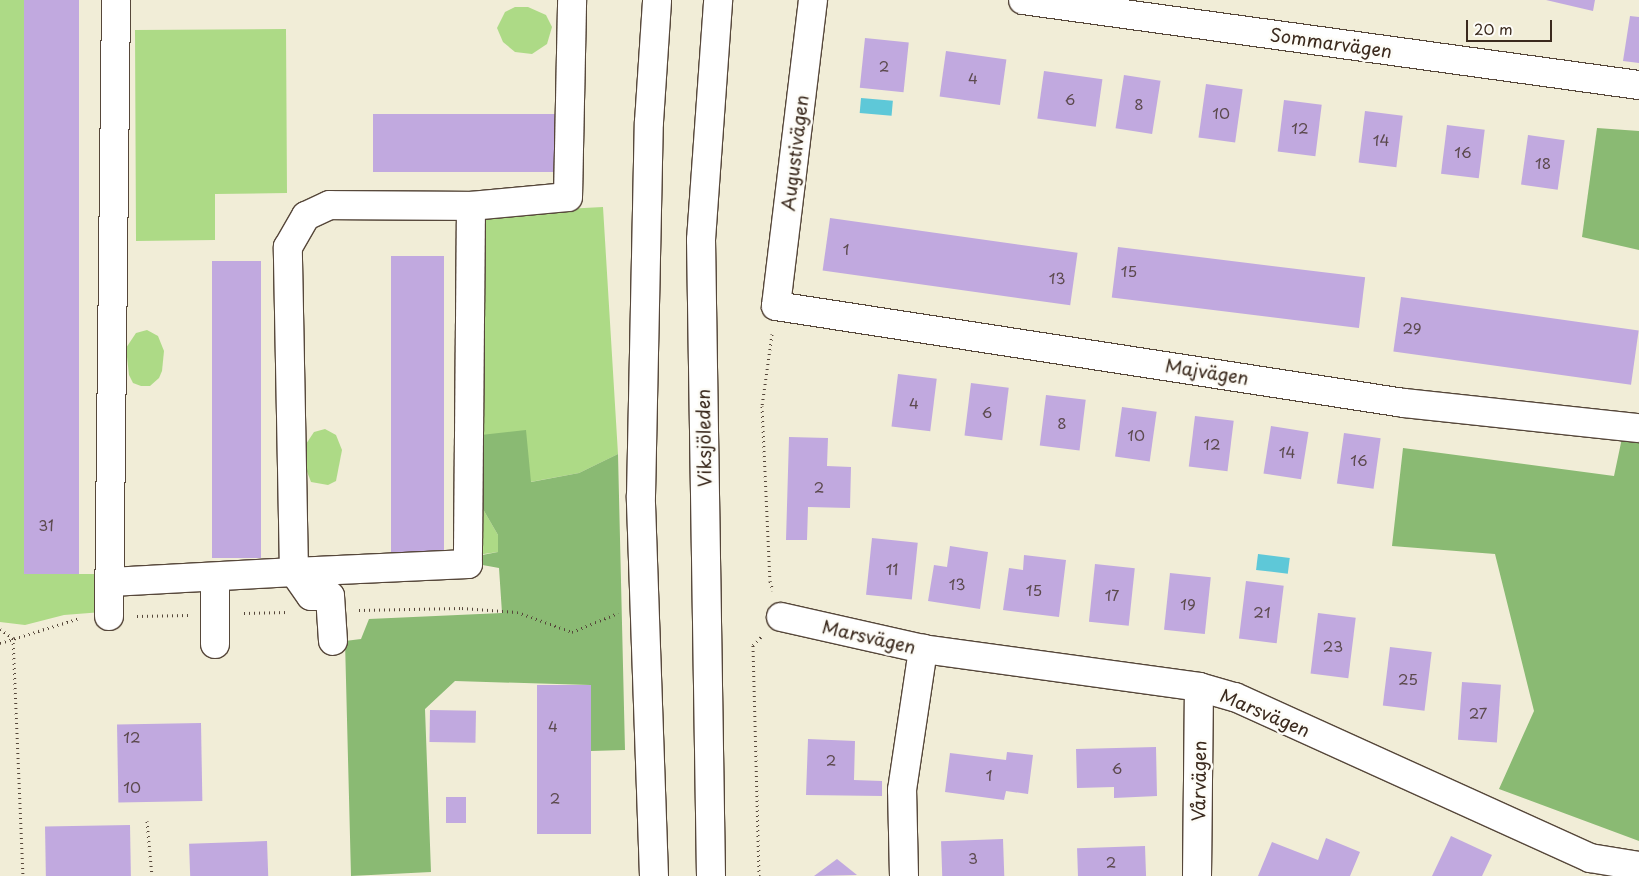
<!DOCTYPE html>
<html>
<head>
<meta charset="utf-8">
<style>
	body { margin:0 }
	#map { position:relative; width:1639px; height:876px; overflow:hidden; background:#f1edd7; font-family:"Playpen Sans",sans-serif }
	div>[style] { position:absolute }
	.green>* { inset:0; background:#adda86 }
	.forest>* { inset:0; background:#8aba73 }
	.water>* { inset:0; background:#5ec8d8; transform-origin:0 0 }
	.building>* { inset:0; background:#c1a9df; transform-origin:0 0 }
	.path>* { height:3px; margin-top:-1.5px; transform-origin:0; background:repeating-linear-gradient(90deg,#56473a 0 1px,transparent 0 5px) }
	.roads { filter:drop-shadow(1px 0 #56473a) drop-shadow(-1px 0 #56473a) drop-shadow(0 1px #56473a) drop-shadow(0 -1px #56473a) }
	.street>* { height:28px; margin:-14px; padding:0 14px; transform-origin:14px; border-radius:14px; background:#fff }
	.secondary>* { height:28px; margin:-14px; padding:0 14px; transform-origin:14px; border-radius:14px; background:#fff }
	span { translate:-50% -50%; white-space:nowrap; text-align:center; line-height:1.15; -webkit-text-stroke:5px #fdfcf7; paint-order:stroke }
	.number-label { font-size:15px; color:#5c4a4e }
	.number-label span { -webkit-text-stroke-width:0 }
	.street-label { font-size:18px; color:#3b2a1e }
	.scale { position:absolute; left:1466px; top:20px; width:86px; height:22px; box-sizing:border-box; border:2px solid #3b2a1e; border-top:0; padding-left:6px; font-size:15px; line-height:18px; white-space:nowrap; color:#3b2a1e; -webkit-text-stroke:4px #fdfcf7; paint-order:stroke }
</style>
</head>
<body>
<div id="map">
	<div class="green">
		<i style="clip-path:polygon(0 0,24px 0,31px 574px,106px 574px,115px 611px,64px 615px,25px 625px,0 622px)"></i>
		<i style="clip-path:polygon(515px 7px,528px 7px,546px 15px,552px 27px,547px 44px,532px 54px,515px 52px,503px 42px,497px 28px,505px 12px)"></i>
		<i style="clip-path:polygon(286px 29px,287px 193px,215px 194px,215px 240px,136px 241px,135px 30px)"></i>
		<i style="clip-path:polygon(603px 207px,618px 454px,579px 473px,530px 482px,480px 504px,498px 535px,498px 552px,477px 555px,473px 214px)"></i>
		<i style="clip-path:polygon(147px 330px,158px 336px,164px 351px,162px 371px,159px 378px,150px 386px,141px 386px,133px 383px,129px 375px,126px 348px,136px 333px)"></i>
		<i style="clip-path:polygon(325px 429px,336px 435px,342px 450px,336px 481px,328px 485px,311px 482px,303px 461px,304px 447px,314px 432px)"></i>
	</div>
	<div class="forest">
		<i style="clip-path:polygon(1597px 128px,1639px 131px,1639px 250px,1582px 237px)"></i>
		<i style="clip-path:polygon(526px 430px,531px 482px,579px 473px,618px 454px,625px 750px,591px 751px,590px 685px,455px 681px,425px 709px,431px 872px,351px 876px,345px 641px,361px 639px,369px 619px,502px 613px,499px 568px,477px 564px,477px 556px,498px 552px,498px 535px,480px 504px,481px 435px)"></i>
		<i style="clip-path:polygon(1622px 438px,1639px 442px,1639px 841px,1499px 789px,1534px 711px,1495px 554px,1392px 546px,1403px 448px,1614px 476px)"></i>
	</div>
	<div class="water">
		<i style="left:861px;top:98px;width:32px;height:15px;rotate:5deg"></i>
		<i style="left:1258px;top:554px;width:32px;height:16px;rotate:7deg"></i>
	</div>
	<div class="building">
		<i style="left:24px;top:0;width:55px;height:574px"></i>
		<i style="clip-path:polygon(1546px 0,1595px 0,1593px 11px)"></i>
		<i style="clip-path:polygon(1630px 16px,1639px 17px,1639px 63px,1623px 61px)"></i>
		<i style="left:865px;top:38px;width:44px;height:50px;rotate:6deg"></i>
		<i style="left:946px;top:51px;width:61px;height:46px;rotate:8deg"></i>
		<i style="left:1044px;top:71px;width:59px;height:48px;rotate:8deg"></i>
		<i style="left:1124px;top:75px;width:37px;height:54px;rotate:9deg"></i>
		<i style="left:1206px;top:84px;width:37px;height:54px;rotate:8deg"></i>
		<i style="left:1284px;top:100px;width:38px;height:52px;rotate:7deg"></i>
		<i style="left:1365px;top:111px;width:38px;height:52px;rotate:7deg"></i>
		<i style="left:564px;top:114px;width:58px;height:191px;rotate:90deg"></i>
		<i style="left:1447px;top:125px;width:38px;height:49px;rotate:7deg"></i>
		<i style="left:1528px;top:135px;width:37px;height:50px;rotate:8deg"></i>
		<i style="left:830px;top:218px;width:250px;height:53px;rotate:8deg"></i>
		<i style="left:1118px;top:247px;width:249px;height:51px;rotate:7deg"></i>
		<i style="left:391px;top:256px;width:53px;height:302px"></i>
		<i style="left:212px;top:261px;width:49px;height:297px"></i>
		<i style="left:1401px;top:297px;width:240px;height:55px;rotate:8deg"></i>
		<i style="left:898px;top:374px;width:39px;height:53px;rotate:7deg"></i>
		<i style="left:971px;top:383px;width:38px;height:53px;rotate:7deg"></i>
		<i style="left:1046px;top:395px;width:40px;height:51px;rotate:7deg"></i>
		<i style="left:1122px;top:407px;width:35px;height:50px;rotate:8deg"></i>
		<i style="left:1195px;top:416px;width:39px;height:51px;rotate:7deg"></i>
		<i style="left:1271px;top:426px;width:38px;height:48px;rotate:9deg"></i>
		<i style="left:1344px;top:433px;width:37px;height:51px;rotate:8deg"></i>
		<i style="clip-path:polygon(789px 437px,828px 438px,827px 466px,851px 467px,850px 508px,808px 507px,807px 540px,786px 540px)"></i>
		<i style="left:872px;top:538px;width:46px;height:57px;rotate:6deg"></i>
		<i style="clip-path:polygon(950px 546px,988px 552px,980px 609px,928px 601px,934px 565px,947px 567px)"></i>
		<i style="clip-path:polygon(1024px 555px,1066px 560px,1059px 617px,1003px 610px,1009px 568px,1023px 570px)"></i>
		<i style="left:1095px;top:564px;width:40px;height:58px;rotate:6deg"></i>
		<i style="left:1170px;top:573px;width:41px;height:57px;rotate:6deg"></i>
		<i style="left:1246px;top:581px;width:38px;height:58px;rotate:7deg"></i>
		<i style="left:1318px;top:613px;width:38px;height:61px;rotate:7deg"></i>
		<i style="left:1390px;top:647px;width:42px;height:59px;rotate:7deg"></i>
		<i style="left:1462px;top:682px;width:39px;height:58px;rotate:4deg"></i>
		<i style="left:591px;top:685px;width:149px;height:54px;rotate:90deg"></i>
		<i style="left:430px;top:710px;width:46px;height:32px;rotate:1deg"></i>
		<i style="left:201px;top:723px;width:78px;height:84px;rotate:89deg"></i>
		<i style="clip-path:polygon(808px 739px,855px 741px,854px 780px,882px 781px,882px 796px,806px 795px)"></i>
		<i style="clip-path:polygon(1156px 747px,1157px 796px,1114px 798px,1114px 787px,1077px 788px,1076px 749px)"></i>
		<i style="clip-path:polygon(1007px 752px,1033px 755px,1028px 794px,1006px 791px,1004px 800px,945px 792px,950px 753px,1006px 760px)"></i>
		<i style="left:446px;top:797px;width:20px;height:26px"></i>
		<i style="left:130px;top:825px;width:51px;height:85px;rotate:89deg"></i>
		<i style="clip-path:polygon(1451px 836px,1492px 855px,1482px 876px,1432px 876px)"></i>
		<i style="clip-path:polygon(1326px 838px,1360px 852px,1350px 876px,1258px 876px,1272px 842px,1318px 860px)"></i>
		<i style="left:1003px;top:839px;width:37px;height:62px;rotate:88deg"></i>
		<i style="left:267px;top:841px;width:35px;height:78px;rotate:88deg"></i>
		<i style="left:1145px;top:846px;width:30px;height:68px;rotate:88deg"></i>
		<i style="clip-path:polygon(837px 859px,857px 875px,814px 876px)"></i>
	</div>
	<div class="path">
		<i style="left:772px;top:334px;width:73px;rotate:97.9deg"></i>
		<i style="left:762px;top:406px;width:175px;rotate:87.4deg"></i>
		<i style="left:770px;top:581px;width:10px;rotate:73deg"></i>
		<i style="left:359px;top:610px;width:103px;rotate:-1.1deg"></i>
		<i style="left:462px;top:608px;width:55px;rotate:4.2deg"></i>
		<i style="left:517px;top:612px;width:59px;rotate:20deg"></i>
		<i style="left:572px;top:632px;width:50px;rotate:-22.4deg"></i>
		<i style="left:244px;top:613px;width:44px;rotate:-1.3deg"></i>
		<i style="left:137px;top:616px;width:51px;rotate:-1.1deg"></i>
		<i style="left:0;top:629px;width:16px;rotate:35deg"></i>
		<i style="left:13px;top:638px;width:238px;rotate:87.6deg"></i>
		<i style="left:0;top:643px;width:84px;rotate:-17.4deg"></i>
		<i style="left:147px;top:821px;width:55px;rotate:84.8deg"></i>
		<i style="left:759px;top:876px;width:231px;rotate:-91.5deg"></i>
		<i style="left:753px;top:645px;width:13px;rotate:-45deg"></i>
	</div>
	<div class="roads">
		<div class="street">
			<i style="left:813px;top:0;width:308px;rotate:96.9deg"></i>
			<i style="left:776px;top:306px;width:635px;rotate:8.78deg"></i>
			<i style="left:1404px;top:403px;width:236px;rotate:6.1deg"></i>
			<i style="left:1023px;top:0;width:622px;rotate:7.86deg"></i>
			<i style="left:471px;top:206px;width:97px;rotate:-5.3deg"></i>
			<i style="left:568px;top:197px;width:197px;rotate:-88.8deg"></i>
			<i style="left:215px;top:578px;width:66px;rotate:90deg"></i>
			<i style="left:111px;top:582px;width:183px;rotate:-3.1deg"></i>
			<i style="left:294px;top:572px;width:325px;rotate:-91.1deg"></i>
			<i style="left:288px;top:247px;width:36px;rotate:-60deg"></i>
			<i style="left:306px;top:216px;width:26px;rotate:-25deg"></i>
			<i style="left:330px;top:205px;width:141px;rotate:0.4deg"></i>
			<i style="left:471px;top:206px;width:358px;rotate:90.5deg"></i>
			<i style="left:468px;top:564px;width:174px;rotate:177.4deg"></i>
			<i style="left:294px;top:572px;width:29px;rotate:55deg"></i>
			<i style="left:311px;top:596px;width:19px"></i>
			<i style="left:330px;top:596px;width:45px;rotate:86.2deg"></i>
			<i style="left:109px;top:616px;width:616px;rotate:-89.35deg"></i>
			<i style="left:781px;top:617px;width:146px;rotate:12.7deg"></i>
			<i style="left:923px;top:649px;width:279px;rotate:7.8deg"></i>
			<i style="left:1199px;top:687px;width:37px;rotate:16deg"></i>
			<i style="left:1235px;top:697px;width:390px;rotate:24.4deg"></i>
			<i style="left:1590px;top:858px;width:50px;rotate:9.3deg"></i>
			<i style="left:904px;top:876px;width:86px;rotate:-91.3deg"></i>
			<i style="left:902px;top:790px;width:143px;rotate:-81.5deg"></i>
			<i style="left:1197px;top:876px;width:189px;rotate:-89.4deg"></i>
		</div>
		<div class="secondary">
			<i style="left:654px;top:876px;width:380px;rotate:-92deg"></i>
			<i style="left:641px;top:496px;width:374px;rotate:-88.8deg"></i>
			<i style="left:649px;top:122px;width:122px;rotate:-86.2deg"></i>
			<i style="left:711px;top:876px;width:636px;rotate:-90.9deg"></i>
			<i style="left:701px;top:240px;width:241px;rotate:-85.9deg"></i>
		</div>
	</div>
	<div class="number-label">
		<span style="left:884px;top:66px">2</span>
		<span style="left:973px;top:78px">4</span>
		<span style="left:1070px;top:99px">6</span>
		<span style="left:1139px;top:104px">8</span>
		<span style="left:1221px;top:113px">10</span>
		<span style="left:1300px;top:128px">12</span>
		<span style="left:1381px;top:140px">14</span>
		<span style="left:1463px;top:152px">16</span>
		<span style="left:1543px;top:163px">18</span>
		<span style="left:846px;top:249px">1</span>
		<span style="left:1129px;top:271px">15</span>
		<span style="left:1057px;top:278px">13</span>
		<span style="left:1412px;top:328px">29</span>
		<span style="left:914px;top:403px">4</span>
		<span style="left:987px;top:412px">6</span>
		<span style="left:1062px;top:423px">8</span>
		<span style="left:1136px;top:435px">10</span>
		<span style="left:1212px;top:444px">12</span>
		<span style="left:1287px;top:452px">14</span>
		<span style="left:1359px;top:460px">16</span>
		<span style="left:819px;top:487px">2</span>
		<span style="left:46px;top:525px">31</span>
		<span style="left:892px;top:569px">11</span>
		<span style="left:957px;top:584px">13</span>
		<span style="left:1034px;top:590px">15</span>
		<span style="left:1112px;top:595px">17</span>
		<span style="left:1188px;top:604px">19</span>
		<span style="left:1262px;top:612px">21</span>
		<span style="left:1333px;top:646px">23</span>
		<span style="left:1408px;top:679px">25</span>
		<span style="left:1478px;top:713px">27</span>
		<span style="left:553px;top:726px">4</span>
		<span style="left:132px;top:737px">12</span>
		<span style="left:831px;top:760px">2</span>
		<span style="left:1117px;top:768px">6</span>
		<span style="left:989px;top:775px">1</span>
		<span style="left:132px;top:787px">10</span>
		<span style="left:555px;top:798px">2</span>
		<span style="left:973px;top:858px">3</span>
		<span style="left:1111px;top:862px">2</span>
	</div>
	<div class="street-label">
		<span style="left:1331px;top:43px;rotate:8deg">Sommarvägen</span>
		<span style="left:795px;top:153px;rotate:-83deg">Augustivägen</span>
		<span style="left:1207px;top:372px;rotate:9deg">Majvägen</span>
		<span style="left:704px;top:438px;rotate:-91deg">Viksjöleden</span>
		<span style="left:869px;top:637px;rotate:13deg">Marsvägen</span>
		<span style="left:1265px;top:713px;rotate:23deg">Marsvägen</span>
		<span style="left:1199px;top:781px;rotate:-89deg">Vårvägen</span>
	</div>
	<div class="scale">20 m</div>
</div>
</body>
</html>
